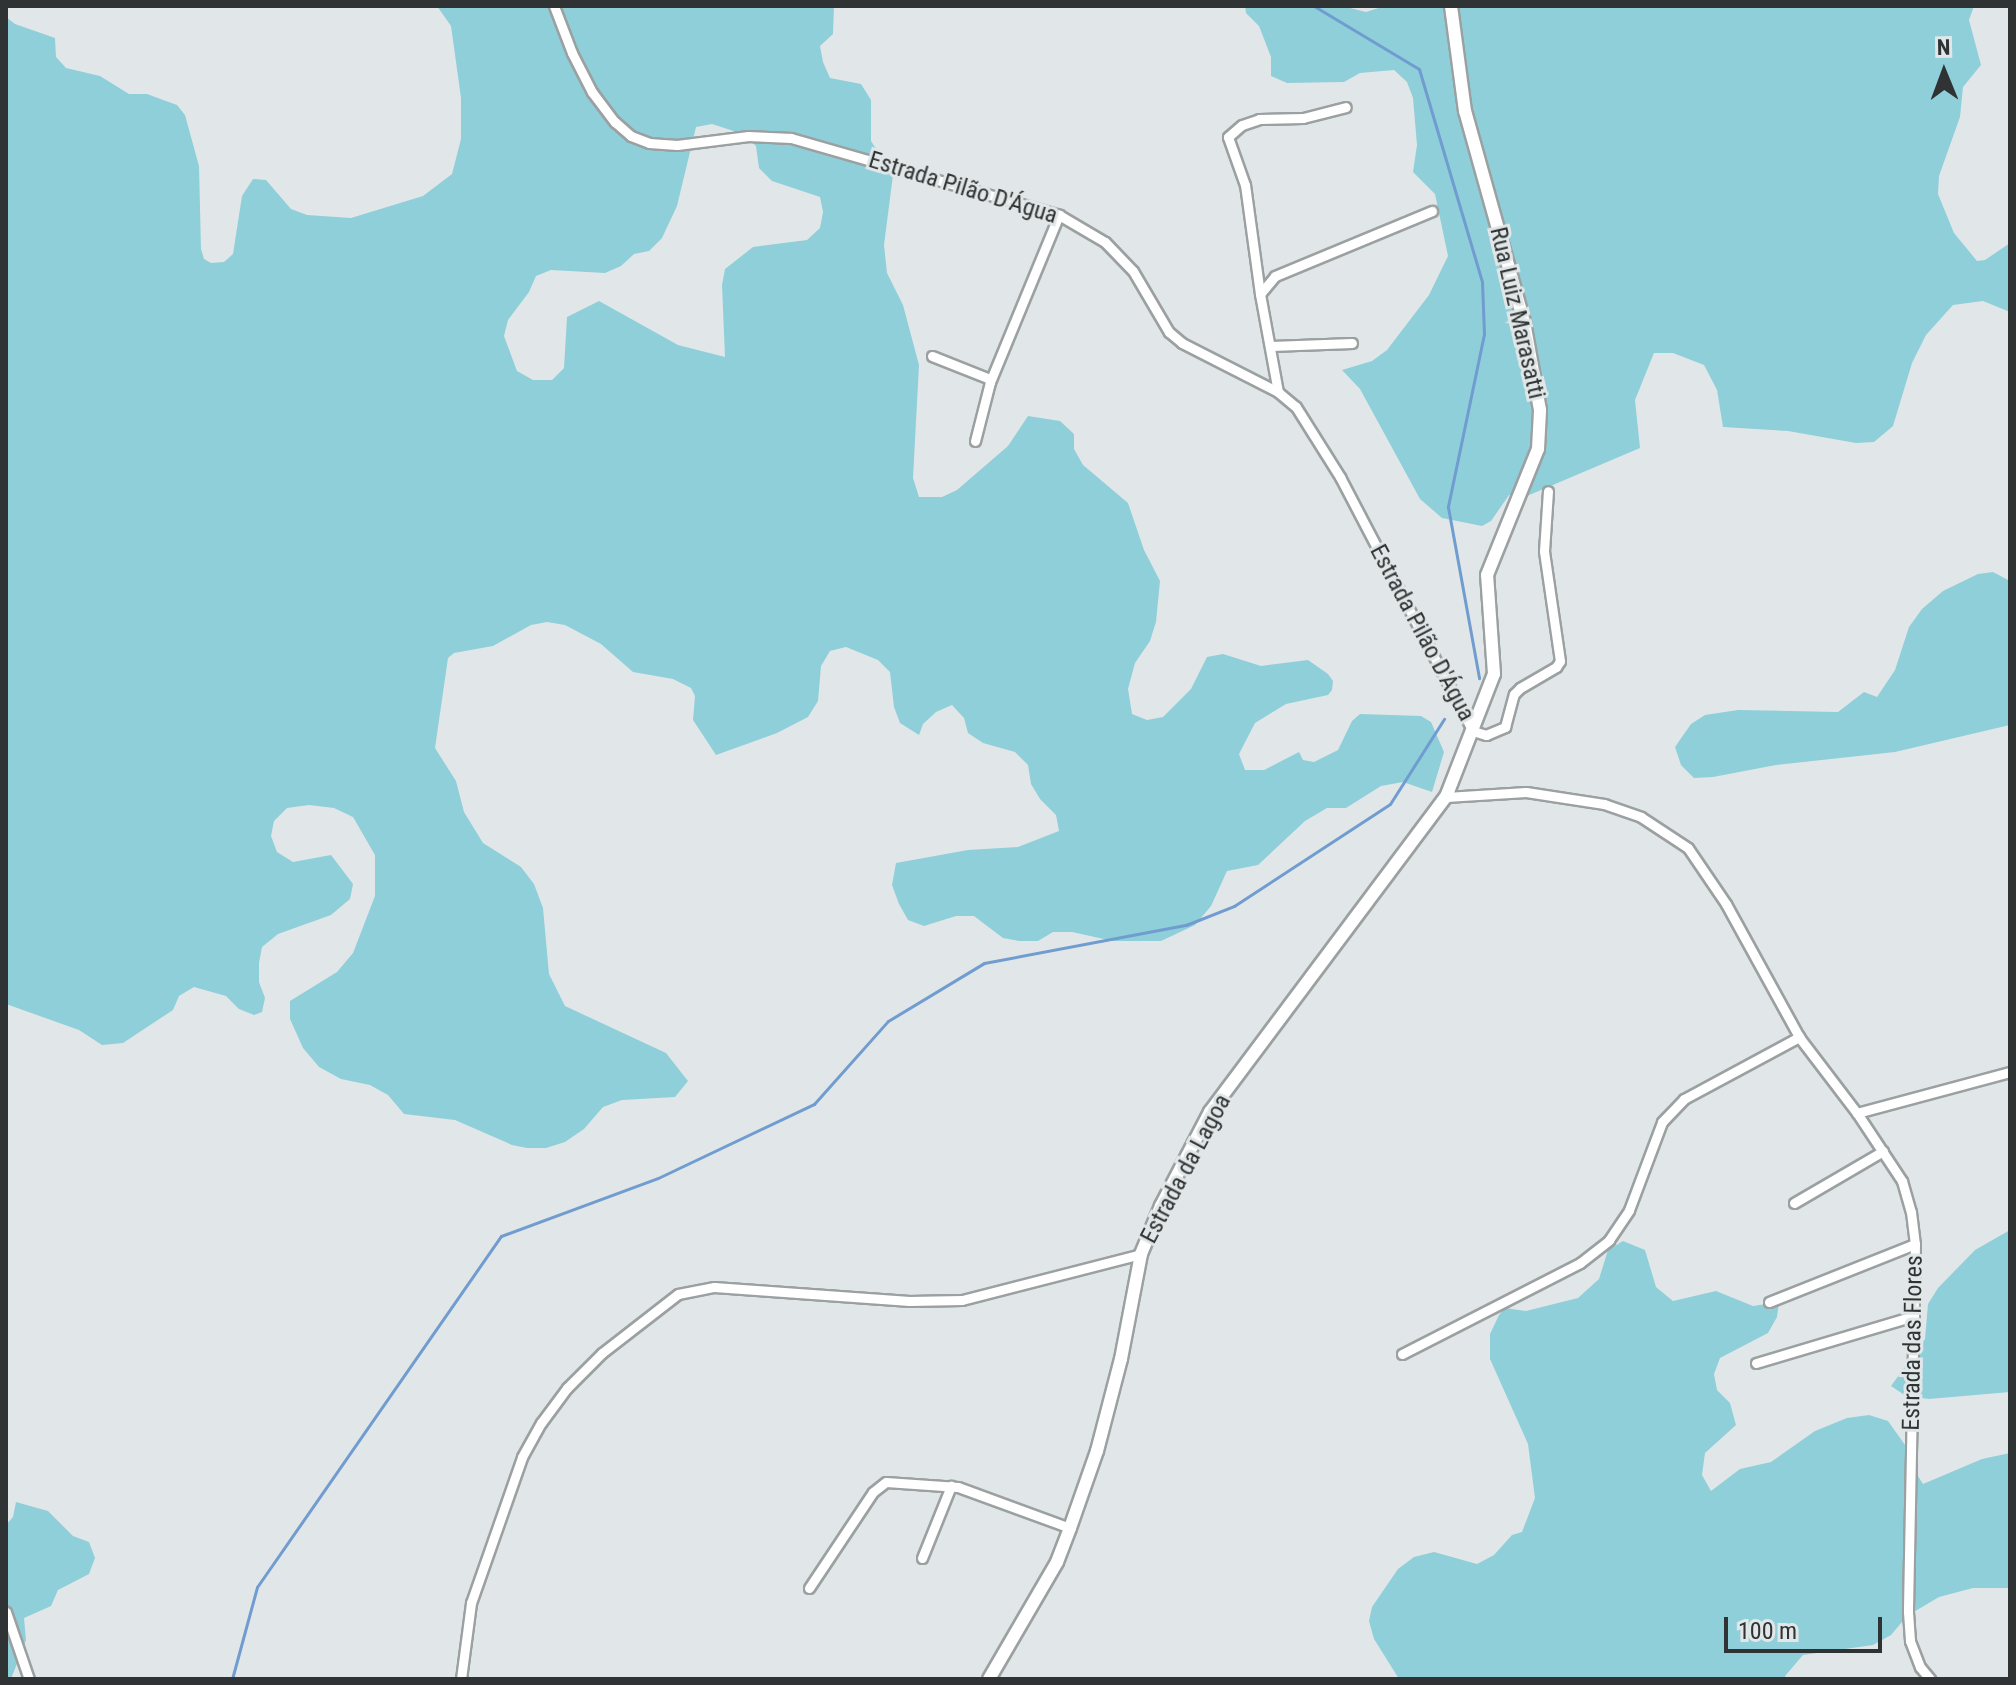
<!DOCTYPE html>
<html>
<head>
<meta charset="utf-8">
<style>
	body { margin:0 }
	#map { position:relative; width:2016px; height:1685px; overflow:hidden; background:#e1e7e8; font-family:"Roboto Condensed",sans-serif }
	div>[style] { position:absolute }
	.green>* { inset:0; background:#8fcfda }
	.stream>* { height:3px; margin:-1.5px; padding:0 1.5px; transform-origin:1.5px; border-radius:1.5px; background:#709ccf }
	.roads { filter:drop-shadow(2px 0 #9ba0a1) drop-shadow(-2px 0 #9ba0a1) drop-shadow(0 2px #9ba0a1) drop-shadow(0 -2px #9ba0a1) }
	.street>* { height:9px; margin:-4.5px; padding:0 4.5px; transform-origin:4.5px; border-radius:4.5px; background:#fff }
	.secondary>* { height:12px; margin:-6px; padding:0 6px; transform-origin:6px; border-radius:6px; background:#fff }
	span { translate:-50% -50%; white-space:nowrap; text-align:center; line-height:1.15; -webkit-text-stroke:6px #e1e7e8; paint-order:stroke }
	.street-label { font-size:24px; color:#303333 }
	.frame { position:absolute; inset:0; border:8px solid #303333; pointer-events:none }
	.north { position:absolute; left:1904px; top:32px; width:80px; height:80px; -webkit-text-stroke:6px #e1e7e8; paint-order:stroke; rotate:359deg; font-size:22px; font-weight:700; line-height:32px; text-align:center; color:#303333 }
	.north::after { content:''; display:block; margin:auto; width:28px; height:36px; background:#303333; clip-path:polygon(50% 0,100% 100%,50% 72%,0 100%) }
	.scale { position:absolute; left:1724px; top:1617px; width:158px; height:36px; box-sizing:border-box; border:4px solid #303333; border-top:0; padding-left:10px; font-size:24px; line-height:28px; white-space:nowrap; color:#303333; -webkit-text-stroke:6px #e1e7e8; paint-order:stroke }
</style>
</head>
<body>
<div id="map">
	<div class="green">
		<i style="clip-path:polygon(evenodd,437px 6px,834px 6px,833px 34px,820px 46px,823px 62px,830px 78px,861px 84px,871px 100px,871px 141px,893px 175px,884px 245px,887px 273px,903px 305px,919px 365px,913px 478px,919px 497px,942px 497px,957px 490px,1008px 446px,1028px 416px,1060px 421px,1074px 434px,1074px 449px,1083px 465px,1128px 503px,1144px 550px,1160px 581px,1156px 622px,1150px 641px,1135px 663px,1128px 689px,1132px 714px,1147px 720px,1163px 717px,1191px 689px,1207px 657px,1223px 654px,1261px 666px,1308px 660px,1328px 674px,1333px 681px,1332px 690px,1328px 695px,1286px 704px,1255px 723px,1239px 754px,1245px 770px,1264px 770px,1299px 752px,1303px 760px,1314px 762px,1338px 750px,1352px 721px,1360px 714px,1421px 716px,1431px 722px,1444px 752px,1432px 792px,1403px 782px,1381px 786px,1346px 808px,1327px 808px,1305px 821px,1258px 865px,1227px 871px,1211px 906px,1195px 925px,1161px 941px,1113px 941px,1072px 932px,1053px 932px,1038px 941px,1019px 941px,1003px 938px,974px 916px,956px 916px,924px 926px,908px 920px,899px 904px,892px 885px,896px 863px,968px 850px,1018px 847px,1059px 831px,1056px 815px,1040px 799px,1031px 784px,1028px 765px,1015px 752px,983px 743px,968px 733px,964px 718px,952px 705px,936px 712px,923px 724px,919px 735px,900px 723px,894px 707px,890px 672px,878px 660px,846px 647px,830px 651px,821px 666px,818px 701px,808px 717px,777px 733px,716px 755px,693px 720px,695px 696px,691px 688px,673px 679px,633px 672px,601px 644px,565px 625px,547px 622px,531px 625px,493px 646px,454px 653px,448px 658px,435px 748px,456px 781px,464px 812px,483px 843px,521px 867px,534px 884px,543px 908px,549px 974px,565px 1006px,666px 1053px,688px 1081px,675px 1097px,622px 1100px,603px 1107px,584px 1129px,565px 1142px,546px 1148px,527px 1148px,512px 1145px,455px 1120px,404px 1114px,388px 1095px,370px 1085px,341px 1079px,319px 1067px,303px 1048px,290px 1019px,290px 1001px,337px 972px,353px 953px,375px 896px,375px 855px,353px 817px,334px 808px,309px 805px,287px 808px,274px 821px,271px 836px,277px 852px,293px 862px,331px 855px,353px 884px,350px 899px,331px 915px,278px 934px,262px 947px,259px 963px,259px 982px,265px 998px,262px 1012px,254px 1015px,239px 1009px,226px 996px,194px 987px,179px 996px,173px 1010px,123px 1043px,102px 1045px,79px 1030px,6px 1004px,6px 17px,15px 24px,55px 38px,56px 57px,66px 68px,100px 76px,129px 94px,147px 94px,177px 105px,185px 115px,199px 166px,201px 249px,204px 259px,211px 263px,224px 262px,233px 254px,242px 196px,253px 179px,266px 180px,291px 209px,307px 215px,351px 218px,423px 196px,452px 174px,461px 139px,461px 98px,451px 26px,437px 6px,712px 124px,743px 134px,756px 146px,759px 168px,772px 181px,820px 197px,823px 212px,820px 228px,807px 240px,753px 247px,725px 269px,722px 285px,725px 357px,678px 345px,599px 301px,567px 317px,564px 368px,552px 380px,533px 380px,517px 371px,504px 336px,508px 320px,529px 292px,536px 276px,551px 270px,605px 273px,621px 266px,634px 254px,649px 251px,662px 238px,677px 206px,696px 127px,712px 124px)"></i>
		<i style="clip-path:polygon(1245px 6px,1342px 6px,1366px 12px,1385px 6px,1974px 6px,1969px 20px,1981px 65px,1963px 87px,1960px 117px,1939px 176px,1938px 194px,1954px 233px,1977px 261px,1985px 260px,2010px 243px,2010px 312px,1983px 301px,1953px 305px,1926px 335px,1912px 363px,1893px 426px,1874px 442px,1856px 443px,1788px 431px,1723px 427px,1717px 390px,1704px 365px,1673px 353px,1654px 353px,1635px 400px,1640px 448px,1522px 498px,1509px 495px,1491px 521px,1482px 526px,1442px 518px,1420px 499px,1360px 389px,1342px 370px,1372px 361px,1387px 350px,1429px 295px,1448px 256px,1435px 194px,1413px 172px,1417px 145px,1413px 98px,1407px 82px,1394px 70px,1360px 73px,1344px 82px,1287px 83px,1271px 76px,1271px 57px,1259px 26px,1246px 13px)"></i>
		<i style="clip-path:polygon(1993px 572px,2010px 581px,2010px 725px,1895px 752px,1776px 765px,1713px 777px,1694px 778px,1681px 765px,1675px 747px,1691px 724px,1705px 715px,1738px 710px,1838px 712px,1864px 692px,1877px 697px,1895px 670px,1909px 627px,1922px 609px,1943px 591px,1978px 574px)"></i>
		<i style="clip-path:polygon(2010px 1230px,2010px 1392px,1929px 1399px,1906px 1396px,1891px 1386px,1925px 1339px,1928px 1304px,1938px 1288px,1975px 1250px)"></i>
		<i style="clip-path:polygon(1623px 1241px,1645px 1250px,1656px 1287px,1673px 1301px,1716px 1291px,1753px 1306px,1779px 1302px,1777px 1317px,1768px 1333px,1720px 1358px,1714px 1374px,1717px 1390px,1730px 1403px,1736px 1425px,1705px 1453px,1702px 1475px,1711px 1491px,1740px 1469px,1771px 1462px,1815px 1431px,1847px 1418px,1869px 1415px,1888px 1421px,1910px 1452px,1913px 1468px,1923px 1484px,1982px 1459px,2010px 1453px,2010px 1588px,1973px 1588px,1939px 1597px,1907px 1616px,1891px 1635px,1873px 1645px,1803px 1655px,1785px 1676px,1787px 1679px,1399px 1679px,1374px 1639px,1369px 1621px,1372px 1607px,1398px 1569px,1414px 1557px,1434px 1552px,1477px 1564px,1494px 1555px,1512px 1535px,1522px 1532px,1535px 1498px,1528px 1444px,1490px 1359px,1490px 1334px,1499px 1315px,1505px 1308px,1526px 1311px,1578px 1298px,1599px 1279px,1608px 1250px)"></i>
		<i style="clip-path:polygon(16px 1502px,48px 1511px,73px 1536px,89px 1542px,95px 1558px,89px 1574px,58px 1590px,51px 1606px,24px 1618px,26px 1640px,11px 1679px,6px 1679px,6px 1525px,13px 1517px)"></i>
	</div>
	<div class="stream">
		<i style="left:1314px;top:6px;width:122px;rotate:31deg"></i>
		<i style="left:1419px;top:69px;width:222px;rotate:73.5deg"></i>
		<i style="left:1482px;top:282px;width:52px;rotate:87.8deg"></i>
		<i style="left:1484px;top:334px;width:177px;rotate:101.8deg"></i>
		<i style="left:1448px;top:507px;width:174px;rotate:79.7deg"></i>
		<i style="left:232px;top:1679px;width:95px;rotate:-74.8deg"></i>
		<i style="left:257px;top:1587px;width:427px;rotate:-55.2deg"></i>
		<i style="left:501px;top:1236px;width:167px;rotate:-20.3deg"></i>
		<i style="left:658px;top:1178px;width:173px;rotate:-25.4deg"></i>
		<i style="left:814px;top:1104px;width:111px;rotate:-48.3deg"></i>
		<i style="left:888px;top:1021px;width:112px;rotate:-31.1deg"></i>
		<i style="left:984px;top:963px;width:206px;rotate:-10.7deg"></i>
		<i style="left:1186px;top:925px;width:52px;rotate:-21.6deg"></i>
		<i style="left:1234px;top:906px;width:186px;rotate:-33.2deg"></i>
		<i style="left:1390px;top:804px;width:101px;rotate:-57.6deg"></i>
	</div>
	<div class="roads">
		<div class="street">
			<i style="left:554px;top:6px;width:50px;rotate:69deg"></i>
			<i style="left:572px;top:53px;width:44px;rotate:62.9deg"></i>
			<i style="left:592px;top:92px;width:38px;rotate:53deg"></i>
			<i style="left:615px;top:122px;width:21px;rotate:41deg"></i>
			<i style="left:631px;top:136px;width:19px;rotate:21deg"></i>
			<i style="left:649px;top:143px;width:28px;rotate:4deg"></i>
			<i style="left:677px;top:145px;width:72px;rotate:-7.2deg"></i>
			<i style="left:748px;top:136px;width:43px;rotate:2.7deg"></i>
			<i style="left:791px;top:138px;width:279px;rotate:16deg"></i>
			<i style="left:1059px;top:215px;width:53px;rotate:30.4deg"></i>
			<i style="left:1105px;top:242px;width:40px;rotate:46deg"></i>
			<i style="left:1133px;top:271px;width:71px;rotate:59.5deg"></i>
			<i style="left:1169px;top:332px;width:17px;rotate:40deg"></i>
			<i style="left:1182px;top:343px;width:108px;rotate:27deg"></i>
			<i style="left:1278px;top:392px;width:23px;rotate:40deg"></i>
			<i style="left:1296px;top:407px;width:83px;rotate:57.8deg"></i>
			<i style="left:1340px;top:477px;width:287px;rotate:62.4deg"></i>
			<i style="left:1473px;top:731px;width:14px;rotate:17deg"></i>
			<i style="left:1486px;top:735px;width:21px;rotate:-23deg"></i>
			<i style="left:1505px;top:727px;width:34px;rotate:-75deg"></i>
			<i style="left:1514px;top:694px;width:8px;rotate:-45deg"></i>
			<i style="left:1520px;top:688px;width:42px;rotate:-30.3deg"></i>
			<i style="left:1556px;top:667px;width:7px;rotate:-56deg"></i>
			<i style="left:1560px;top:661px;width:111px;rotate:-98.3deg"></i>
			<i style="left:1544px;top:551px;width:60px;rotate:-86.2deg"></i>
			<i style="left:1260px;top:294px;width:110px;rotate:-97.8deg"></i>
			<i style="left:1245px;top:185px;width:51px;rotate:-109.5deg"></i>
			<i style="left:1228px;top:137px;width:18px;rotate:-41deg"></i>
			<i style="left:1242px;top:125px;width:18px;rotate:-19deg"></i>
			<i style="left:1259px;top:119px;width:44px;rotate:-1.3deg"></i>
			<i style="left:1303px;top:118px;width:44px;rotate:-14.3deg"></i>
			<i style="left:1271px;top:346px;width:81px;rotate:-2.1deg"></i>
			<i style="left:932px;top:356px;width:62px;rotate:21.6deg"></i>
			<i style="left:1278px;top:392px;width:100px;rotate:-100.4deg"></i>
			<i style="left:1260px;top:294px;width:23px;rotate:-50deg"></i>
			<i style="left:1275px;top:276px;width:170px;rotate:-22.5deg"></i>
			<i style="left:975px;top:441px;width:61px;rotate:-75.7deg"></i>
			<i style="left:990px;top:382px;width:181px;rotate:-67.6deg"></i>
			<i style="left:1446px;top:797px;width:80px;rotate:-3.6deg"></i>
			<i style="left:1526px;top:792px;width:79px;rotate:8.7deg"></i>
			<i style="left:1604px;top:804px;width:39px;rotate:19deg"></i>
			<i style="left:1641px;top:817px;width:56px;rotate:33.4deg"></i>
			<i style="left:1688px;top:848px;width:68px;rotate:55.8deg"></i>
			<i style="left:1726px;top:904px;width:152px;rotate:61.2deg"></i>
			<i style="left:1799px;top:1037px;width:96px;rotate:52.7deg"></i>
			<i style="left:1857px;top:1113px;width:82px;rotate:56.5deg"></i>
			<i style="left:1902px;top:1181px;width:32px;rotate:74deg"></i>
			<i style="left:1911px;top:1212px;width:32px;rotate:83deg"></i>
			<i style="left:1915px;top:1244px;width:368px;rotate:91.1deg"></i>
			<i style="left:1908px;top:1612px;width:29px;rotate:86deg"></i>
			<i style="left:1910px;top:1641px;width:28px;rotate:69deg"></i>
			<i style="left:1920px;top:1667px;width:16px;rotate:50deg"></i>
			<i style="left:1857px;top:1113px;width:158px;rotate:-15deg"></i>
			<i style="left:1794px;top:1203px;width:103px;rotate:-30.3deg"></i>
			<i style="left:1769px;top:1302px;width:157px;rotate:-21.7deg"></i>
			<i style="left:1402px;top:1354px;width:200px;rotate:-27.1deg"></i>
			<i style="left:1580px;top:1263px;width:37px;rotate:-38deg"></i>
			<i style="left:1609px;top:1240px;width:36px;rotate:-56deg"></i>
			<i style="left:1629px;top:1210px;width:94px;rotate:-69.4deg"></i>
			<i style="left:1662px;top:1122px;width:32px;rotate:-46deg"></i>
			<i style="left:1684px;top:1099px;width:131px;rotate:-28.3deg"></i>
			<i style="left:1756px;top:1363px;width:165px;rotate:-16.6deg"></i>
			<i style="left:922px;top:1558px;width:78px;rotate:-68.1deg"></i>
			<i style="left:809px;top:1588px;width:115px;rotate:-56.3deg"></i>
			<i style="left:873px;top:1492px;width:16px;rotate:-38deg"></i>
			<i style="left:886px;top:1482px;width:72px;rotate:4deg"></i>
			<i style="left:958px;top:1487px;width:119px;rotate:20.1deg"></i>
			<i style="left:6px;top:1612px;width:71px;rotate:71.1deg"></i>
			<i style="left:461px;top:1679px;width:77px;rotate:-82.5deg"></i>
			<i style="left:471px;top:1603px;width:155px;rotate:-70.7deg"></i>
			<i style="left:522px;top:1457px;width:39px;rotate:-61deg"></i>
			<i style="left:541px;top:1423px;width:44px;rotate:-53.4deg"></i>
			<i style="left:567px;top:1388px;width:49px;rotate:-45deg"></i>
			<i style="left:602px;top:1353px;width:96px;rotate:-37.8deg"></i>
			<i style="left:678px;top:1294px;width:37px;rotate:-11deg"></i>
			<i style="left:714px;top:1287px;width:196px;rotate:4.1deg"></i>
			<i style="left:909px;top:1301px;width:53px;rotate:-1.1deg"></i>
			<i style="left:962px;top:1300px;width:185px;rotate:-14.4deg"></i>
		</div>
		<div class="secondary">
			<i style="left:989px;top:1679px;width:135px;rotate:-59.8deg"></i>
			<i style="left:1057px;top:1562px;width:36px;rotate:-69deg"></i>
			<i style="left:1070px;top:1528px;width:82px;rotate:-70.7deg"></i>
			<i style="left:1097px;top:1451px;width:95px;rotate:-75.4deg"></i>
			<i style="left:1121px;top:1359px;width:107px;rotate:-79.2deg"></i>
			<i style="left:1141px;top:1254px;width:52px;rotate:-67.4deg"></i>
			<i style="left:1161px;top:1206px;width:106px;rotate:-62.5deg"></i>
			<i style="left:1210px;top:1112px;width:394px;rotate:-53.2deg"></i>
			<i style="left:1446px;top:797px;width:132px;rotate:-68.7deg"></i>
			<i style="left:1494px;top:674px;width:99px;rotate:-94deg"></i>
			<i style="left:1487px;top:575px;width:136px;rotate:-68deg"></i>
			<i style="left:1538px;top:449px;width:39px;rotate:-87deg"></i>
			<i style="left:1540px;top:410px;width:89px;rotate:-100.3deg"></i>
			<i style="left:1524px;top:322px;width:219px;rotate:-105.6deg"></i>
			<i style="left:1465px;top:111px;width:106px;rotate:-97.6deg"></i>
		</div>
	</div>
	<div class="street-label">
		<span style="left:963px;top:188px;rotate:17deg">Estrada Pilão D'Água</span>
		<span style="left:1517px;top:313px;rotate:77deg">Rua Luiz Marasatti</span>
		<span style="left:1422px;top:633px;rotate:62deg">Estrada Pilão D'Água</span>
		<span style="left:1186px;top:1169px;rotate:-62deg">Estrada da Lagoa</span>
		<span style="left:1913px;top:1343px;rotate:-89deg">Estrada das Flores</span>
	</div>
	<div class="frame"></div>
	<div class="north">N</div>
	<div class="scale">100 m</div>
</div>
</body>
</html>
